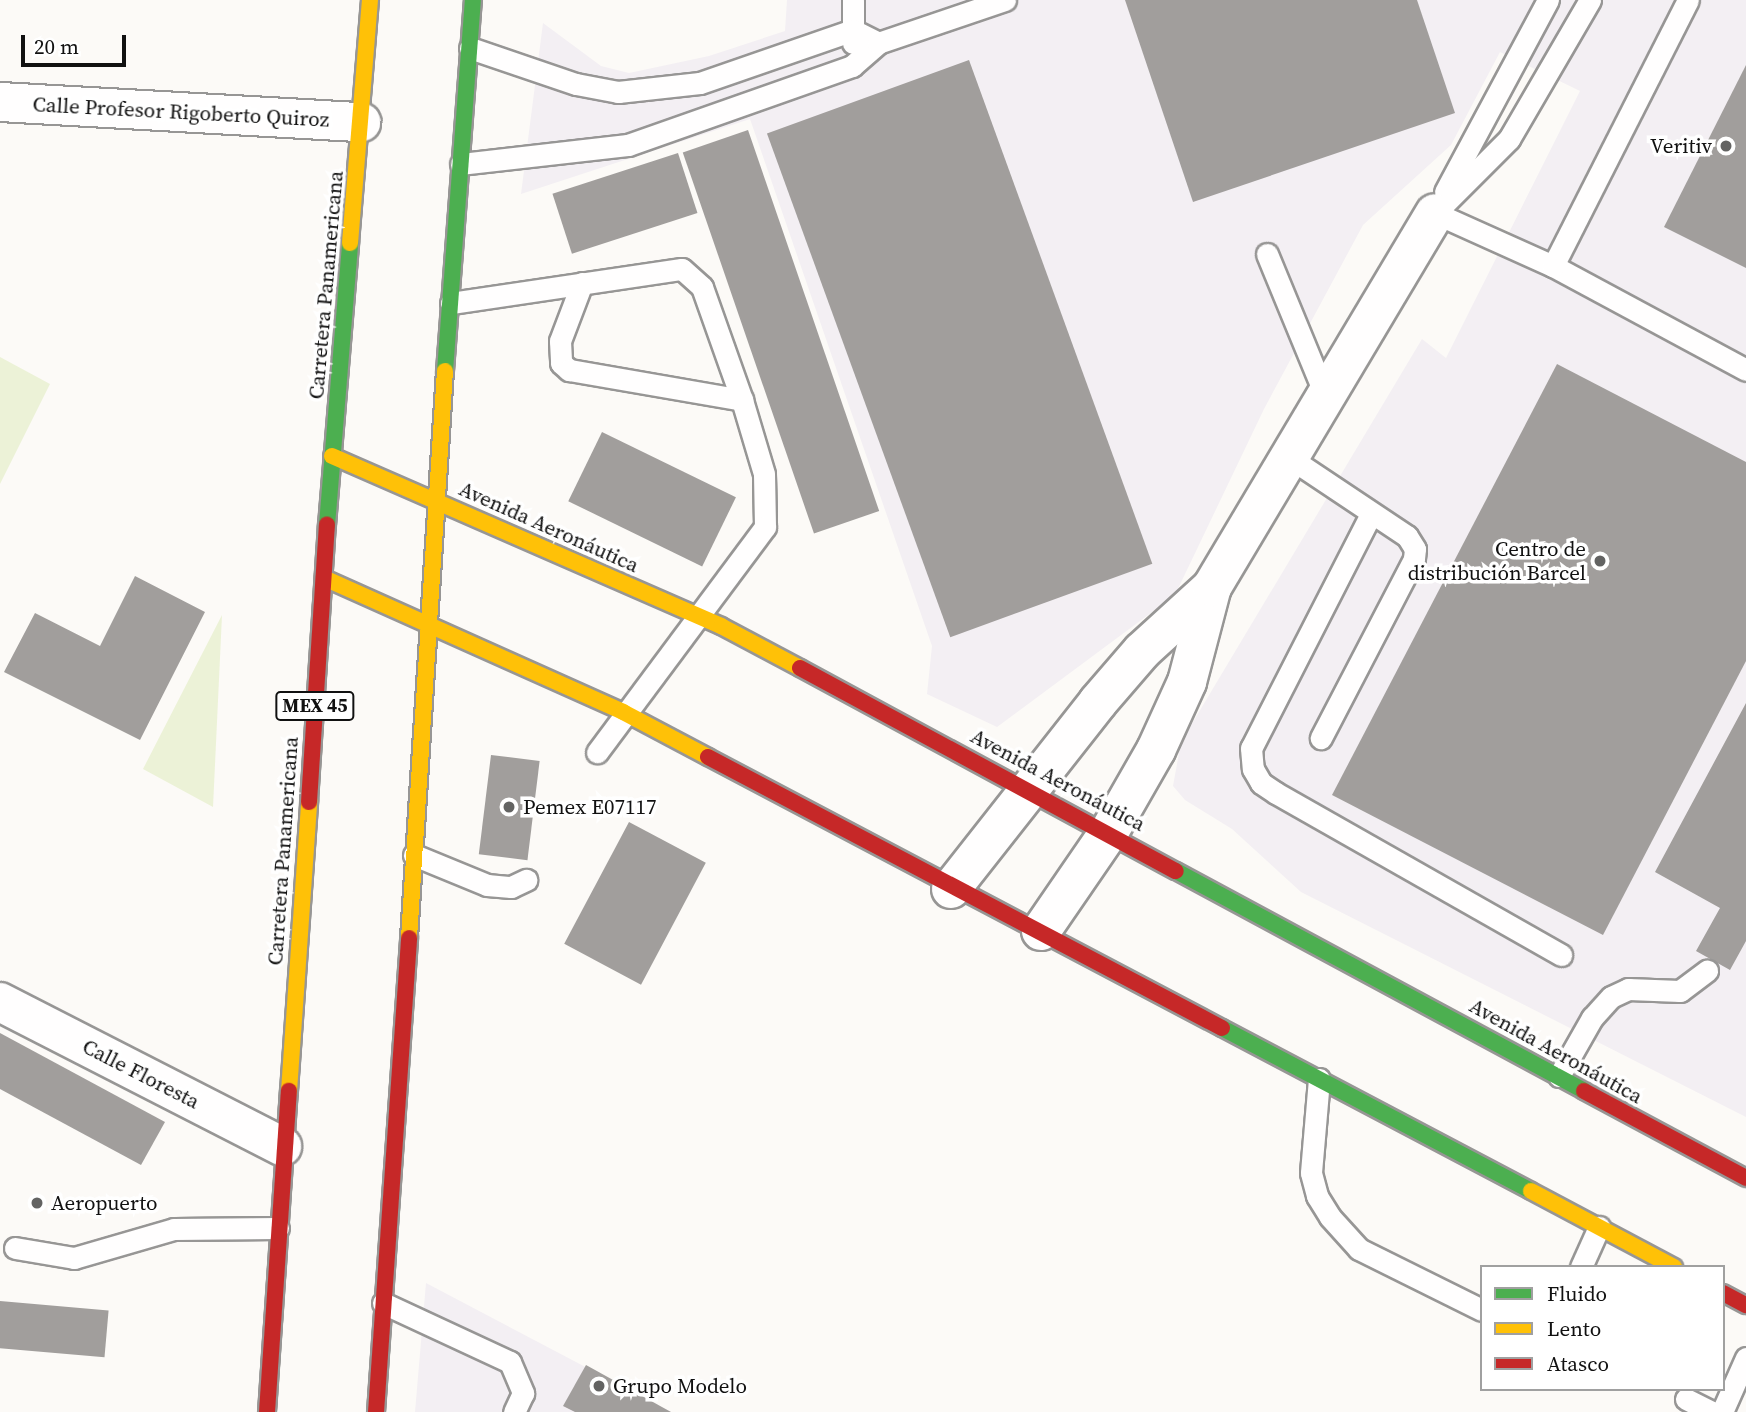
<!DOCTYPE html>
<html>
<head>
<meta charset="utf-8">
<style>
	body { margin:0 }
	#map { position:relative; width:1746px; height:1412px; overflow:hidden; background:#fcfaf7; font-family:"Source Serif 4",serif }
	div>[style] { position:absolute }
	.industrial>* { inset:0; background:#f3eff3 }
	.green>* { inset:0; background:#ecf2d7 }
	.building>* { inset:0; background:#a19e9c; transform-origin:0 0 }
	.roads { filter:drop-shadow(2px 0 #979695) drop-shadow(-2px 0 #979695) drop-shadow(0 2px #979695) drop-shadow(0 -2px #979695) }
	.lane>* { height:21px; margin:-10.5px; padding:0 10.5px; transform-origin:10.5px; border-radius:10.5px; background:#fffefe }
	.street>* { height:38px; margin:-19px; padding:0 19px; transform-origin:19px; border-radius:19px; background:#fffefe }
	.fast>* { height:16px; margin:-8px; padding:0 8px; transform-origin:8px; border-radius:8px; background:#4caf50 }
	.slow>* { height:16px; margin:-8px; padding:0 8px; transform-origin:8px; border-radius:8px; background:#ffc107 }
	.jam>* { height:16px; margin:-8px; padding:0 8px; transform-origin:8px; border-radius:8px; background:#c62828 }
	.dots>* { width:19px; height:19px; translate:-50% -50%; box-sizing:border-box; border:4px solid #fff; border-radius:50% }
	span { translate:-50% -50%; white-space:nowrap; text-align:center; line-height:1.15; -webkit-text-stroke:7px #fff; paint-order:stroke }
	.shield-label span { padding:2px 5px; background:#fff; border:2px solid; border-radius:5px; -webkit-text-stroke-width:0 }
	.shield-label { font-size:19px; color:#111; font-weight:700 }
	.street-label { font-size:21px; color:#111 }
	.poi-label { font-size:21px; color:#111 }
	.right { translate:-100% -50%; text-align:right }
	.left { translate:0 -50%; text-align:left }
	.legend { position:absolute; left:1480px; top:1265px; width:245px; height:126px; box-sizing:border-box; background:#fff; border:2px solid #a0a0a0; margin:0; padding:9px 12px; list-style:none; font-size:21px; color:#111 }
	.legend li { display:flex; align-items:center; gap:14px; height:35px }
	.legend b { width:35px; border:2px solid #a0a0a0 }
	.scale { position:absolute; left:21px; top:35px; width:105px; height:32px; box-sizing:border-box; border:4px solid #111; border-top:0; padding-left:9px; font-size:21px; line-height:24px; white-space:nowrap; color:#111; -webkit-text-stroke:5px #fff; paint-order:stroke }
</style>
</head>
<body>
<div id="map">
	<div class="industrial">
		<i style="clip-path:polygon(787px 0,1746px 0,1746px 1117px,1301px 892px,1232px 829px,1185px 800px,1173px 786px,1181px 742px,1422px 339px,1446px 358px,1580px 91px,1500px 52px,1451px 145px,1363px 225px,1264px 409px,1175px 595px,997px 727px,927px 694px,932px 646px,750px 119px,521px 194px,543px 23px,601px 66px,629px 73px,709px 56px,785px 31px)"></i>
		<i style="clip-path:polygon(426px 1283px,671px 1412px,415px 1412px)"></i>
	</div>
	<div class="green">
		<i style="clip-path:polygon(0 357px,50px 384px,0 484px)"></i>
		<i style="clip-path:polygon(222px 615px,213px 807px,143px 769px)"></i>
	</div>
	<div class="building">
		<i style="clip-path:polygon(1125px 0,1417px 0,1455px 113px,1193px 202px)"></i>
		<i style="left:969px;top:60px;width:536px;height:215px;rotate:70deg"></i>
		<i style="clip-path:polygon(1746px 65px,1746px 268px,1664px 227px)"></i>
		<i style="left:748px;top:130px;width:403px;height:69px;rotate:71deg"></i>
		<i style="left:678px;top:153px;width:63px;height:132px;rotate:72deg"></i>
		<i style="clip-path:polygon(1557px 364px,1746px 462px,1746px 661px,1603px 935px,1332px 795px)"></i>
		<i style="left:602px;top:432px;width:149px;height:77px;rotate:26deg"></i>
		<i style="clip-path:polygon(135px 576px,205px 612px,140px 740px,4px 672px,35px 613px,100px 646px)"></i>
		<i style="clip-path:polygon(1746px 703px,1746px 941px,1730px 970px,1696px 951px,1720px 908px,1655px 872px)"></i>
		<i style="left:491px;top:755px;width:49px;height:100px;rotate:7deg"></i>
		<i style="left:629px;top:822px;width:87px;height:138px;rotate:28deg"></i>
		<i style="clip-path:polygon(0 1033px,165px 1122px,141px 1165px,0 1089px)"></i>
		<i style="left:0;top:1301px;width:109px;height:47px;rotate:5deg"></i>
		<i style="clip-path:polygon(586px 1365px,671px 1412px,575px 1412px,563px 1406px)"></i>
	</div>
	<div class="roads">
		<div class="lane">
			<i style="left:853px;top:43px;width:43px;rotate:-90deg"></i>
			<i style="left:470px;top:48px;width:112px;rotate:18.8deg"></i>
			<i style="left:576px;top:84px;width:43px;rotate:10.8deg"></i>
			<i style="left:618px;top:92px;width:82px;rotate:-6.3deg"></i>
			<i style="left:700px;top:83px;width:162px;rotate:-19.1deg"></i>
			<i style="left:853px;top:30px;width:28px;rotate:27deg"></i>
			<i style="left:461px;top:164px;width:168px;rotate:-6.5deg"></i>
			<i style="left:628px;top:145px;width:238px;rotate:-19.4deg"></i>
			<i style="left:852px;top:66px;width:35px;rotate:-41deg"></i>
			<i style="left:878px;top:43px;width:134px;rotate:-18.7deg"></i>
			<i style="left:1445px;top:192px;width:218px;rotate:-61.8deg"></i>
			<i style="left:1435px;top:213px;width:129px;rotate:24.2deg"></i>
			<i style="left:1553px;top:266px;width:219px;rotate:28.3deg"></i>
			<i style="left:1435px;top:213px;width:105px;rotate:-45deg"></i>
			<i style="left:1509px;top:139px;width:161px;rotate:-59.8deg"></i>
			<i style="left:1267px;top:254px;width:152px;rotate:67.6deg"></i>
			<i style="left:1553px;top:266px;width:298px;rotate:-63.1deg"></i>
			<i style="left:582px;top:283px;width:62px;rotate:110.8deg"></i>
			<i style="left:560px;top:341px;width:22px;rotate:87deg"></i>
			<i style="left:561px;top:363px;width:11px;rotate:41deg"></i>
			<i style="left:569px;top:370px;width:176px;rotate:9.8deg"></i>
			<i style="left:451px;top:303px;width:233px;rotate:-8.4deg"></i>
			<i style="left:682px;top:269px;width:27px;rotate:42deg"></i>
			<i style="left:702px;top:287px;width:120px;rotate:70.5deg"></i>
			<i style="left:742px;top:400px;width:77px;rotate:73.4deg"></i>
			<i style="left:764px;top:474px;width:53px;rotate:88.9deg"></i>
			<i style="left:765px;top:527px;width:281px;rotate:126.7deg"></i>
			<i style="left:1287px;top:456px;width:144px;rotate:33.7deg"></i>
			<i style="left:1407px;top:536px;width:15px;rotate:58deg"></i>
			<i style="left:1415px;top:549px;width:10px;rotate:96deg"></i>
			<i style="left:1414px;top:559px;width:202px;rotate:117.5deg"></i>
			<i style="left:1371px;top:514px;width:263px;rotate:117.1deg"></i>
			<i style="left:1251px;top:748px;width:21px;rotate:85deg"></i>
			<i style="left:1253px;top:769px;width:16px;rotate:60deg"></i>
			<i style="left:1261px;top:783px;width:18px;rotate:34deg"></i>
			<i style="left:1276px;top:793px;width:328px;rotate:29.6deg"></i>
			<i style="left:414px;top:855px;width:79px;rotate:22.3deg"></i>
			<i style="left:487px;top:885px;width:24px;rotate:5deg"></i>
			<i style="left:511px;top:887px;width:17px;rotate:-25deg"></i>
			<i style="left:1559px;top:1076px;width:67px;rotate:-60.4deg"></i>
			<i style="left:1592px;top:1018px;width:28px;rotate:-48deg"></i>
			<i style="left:1611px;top:997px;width:19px;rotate:-25deg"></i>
			<i style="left:1628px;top:989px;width:52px;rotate:2.2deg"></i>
			<i style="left:1680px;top:991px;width:34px;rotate:-37deg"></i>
			<i style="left:1319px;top:1079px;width:94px;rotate:94.9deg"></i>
			<i style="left:1311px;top:1173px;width:24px;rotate:75deg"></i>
			<i style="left:1317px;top:1196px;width:25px;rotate:58deg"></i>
			<i style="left:1330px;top:1217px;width:43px;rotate:47.8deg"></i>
			<i style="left:1359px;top:1249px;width:137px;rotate:26.4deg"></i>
			<i style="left:15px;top:1248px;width:60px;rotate:9.6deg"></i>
			<i style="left:74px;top:1258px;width:104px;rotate:-16.2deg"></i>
			<i style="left:174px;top:1229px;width:104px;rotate:-0.6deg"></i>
			<i style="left:1581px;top:1267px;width:44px;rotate:-65.8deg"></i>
			<i style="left:383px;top:1303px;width:140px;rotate:24.9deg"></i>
			<i style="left:510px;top:1362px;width:34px;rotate:67deg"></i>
			<i style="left:523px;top:1393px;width:21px;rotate:115deg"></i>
			<i style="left:1686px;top:1399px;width:28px;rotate:27deg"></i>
			<i style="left:1722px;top:1412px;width:59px;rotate:-66deg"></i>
		</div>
		<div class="street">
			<i style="left:0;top:102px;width:362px;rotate:3.2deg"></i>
			<i style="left:951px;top:889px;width:238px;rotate:-51.8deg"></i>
			<i style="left:1098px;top:702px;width:67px;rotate:-49.2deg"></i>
			<i style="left:1142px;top:651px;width:95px;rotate:-42.4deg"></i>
			<i style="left:1041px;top:931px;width:120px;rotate:-55.5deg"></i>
			<i style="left:1109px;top:832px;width:95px;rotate:-60.2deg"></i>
			<i style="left:1156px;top:750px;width:75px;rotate:-65.5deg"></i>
			<i style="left:1187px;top:682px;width:98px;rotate:-75.3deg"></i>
			<i style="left:1212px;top:587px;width:435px;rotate:-59.2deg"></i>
			<i style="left:0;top:1002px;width:317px;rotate:27.1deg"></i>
		</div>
		<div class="fast">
			<i style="left:445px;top:371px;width:372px;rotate:-85.7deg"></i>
			<i style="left:327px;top:525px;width:283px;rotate:-85.3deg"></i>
			<i style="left:1176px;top:871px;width:464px;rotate:28.3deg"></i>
			<i style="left:1222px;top:1028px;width:349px;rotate:27.8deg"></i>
		</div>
		<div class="slow">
			<i style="left:350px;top:243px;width:244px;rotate:-85.3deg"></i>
			<i style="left:332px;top:456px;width:425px;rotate:23.6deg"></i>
			<i style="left:721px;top:626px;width:89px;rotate:28deg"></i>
			<i style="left:324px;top:578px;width:328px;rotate:24.1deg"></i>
			<i style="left:623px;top:712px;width:96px;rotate:27.9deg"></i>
			<i style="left:409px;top:938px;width:568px;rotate:-86.37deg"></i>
			<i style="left:289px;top:1091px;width:290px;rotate:-86deg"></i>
			<i style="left:1531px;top:1191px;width:162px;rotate:28deg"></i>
		</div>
		<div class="jam">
			<i style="left:800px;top:668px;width:427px;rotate:28.4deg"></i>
			<i style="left:708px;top:757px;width:581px;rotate:27.8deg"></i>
			<i style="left:309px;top:802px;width:278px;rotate:-86.3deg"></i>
			<i style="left:1584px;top:1091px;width:184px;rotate:28.2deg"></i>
			<i style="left:1723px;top:1293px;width:26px;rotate:28deg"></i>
			<i style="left:267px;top:1412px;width:322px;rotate:-86.1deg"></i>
			<i style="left:376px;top:1412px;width:475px;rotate:-86deg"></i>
		</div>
	</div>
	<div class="dots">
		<i style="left:1726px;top:146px;background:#636362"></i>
		<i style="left:1600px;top:561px;background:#636362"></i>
		<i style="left:509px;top:807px;background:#636362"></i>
		<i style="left:37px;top:1203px;background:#636362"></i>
		<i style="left:599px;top:1386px;background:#636362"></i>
	</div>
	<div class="shield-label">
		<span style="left:315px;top:706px">MEX 45</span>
	</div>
	<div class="street-label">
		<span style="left:181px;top:112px;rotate:3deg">Calle Profesor Rigoberto Quiroz</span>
		<span style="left:326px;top:285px;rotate:-85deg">Carretera Panamericana</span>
		<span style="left:549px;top:527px;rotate:24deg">Avenida Aeronáutica</span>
		<span style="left:1058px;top:780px;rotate:28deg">Avenida Aeronáutica</span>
		<span style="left:283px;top:851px;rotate:-86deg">Carretera Panamericana</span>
		<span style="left:1556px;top:1051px;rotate:29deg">Avenida Aeronáutica</span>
		<span style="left:141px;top:1074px;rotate:27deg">Calle Floresta</span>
	</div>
	<div class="poi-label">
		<span class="right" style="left:1712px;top:146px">Veritiv</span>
		<span class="right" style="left:1586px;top:561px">Centro de<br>distribución Barcel</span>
		<span class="left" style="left:523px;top:807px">Pemex E07117</span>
		<span class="left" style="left:51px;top:1203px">Aeropuerto</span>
		<span class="left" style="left:613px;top:1386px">Grupo Modelo</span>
	</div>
	<ul class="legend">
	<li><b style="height:9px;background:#4caf50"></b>Fluido</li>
	<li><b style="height:9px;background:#ffc107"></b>Lento</li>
	<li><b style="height:9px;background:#c62828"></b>Atasco</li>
	</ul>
	<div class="scale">20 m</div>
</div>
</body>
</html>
